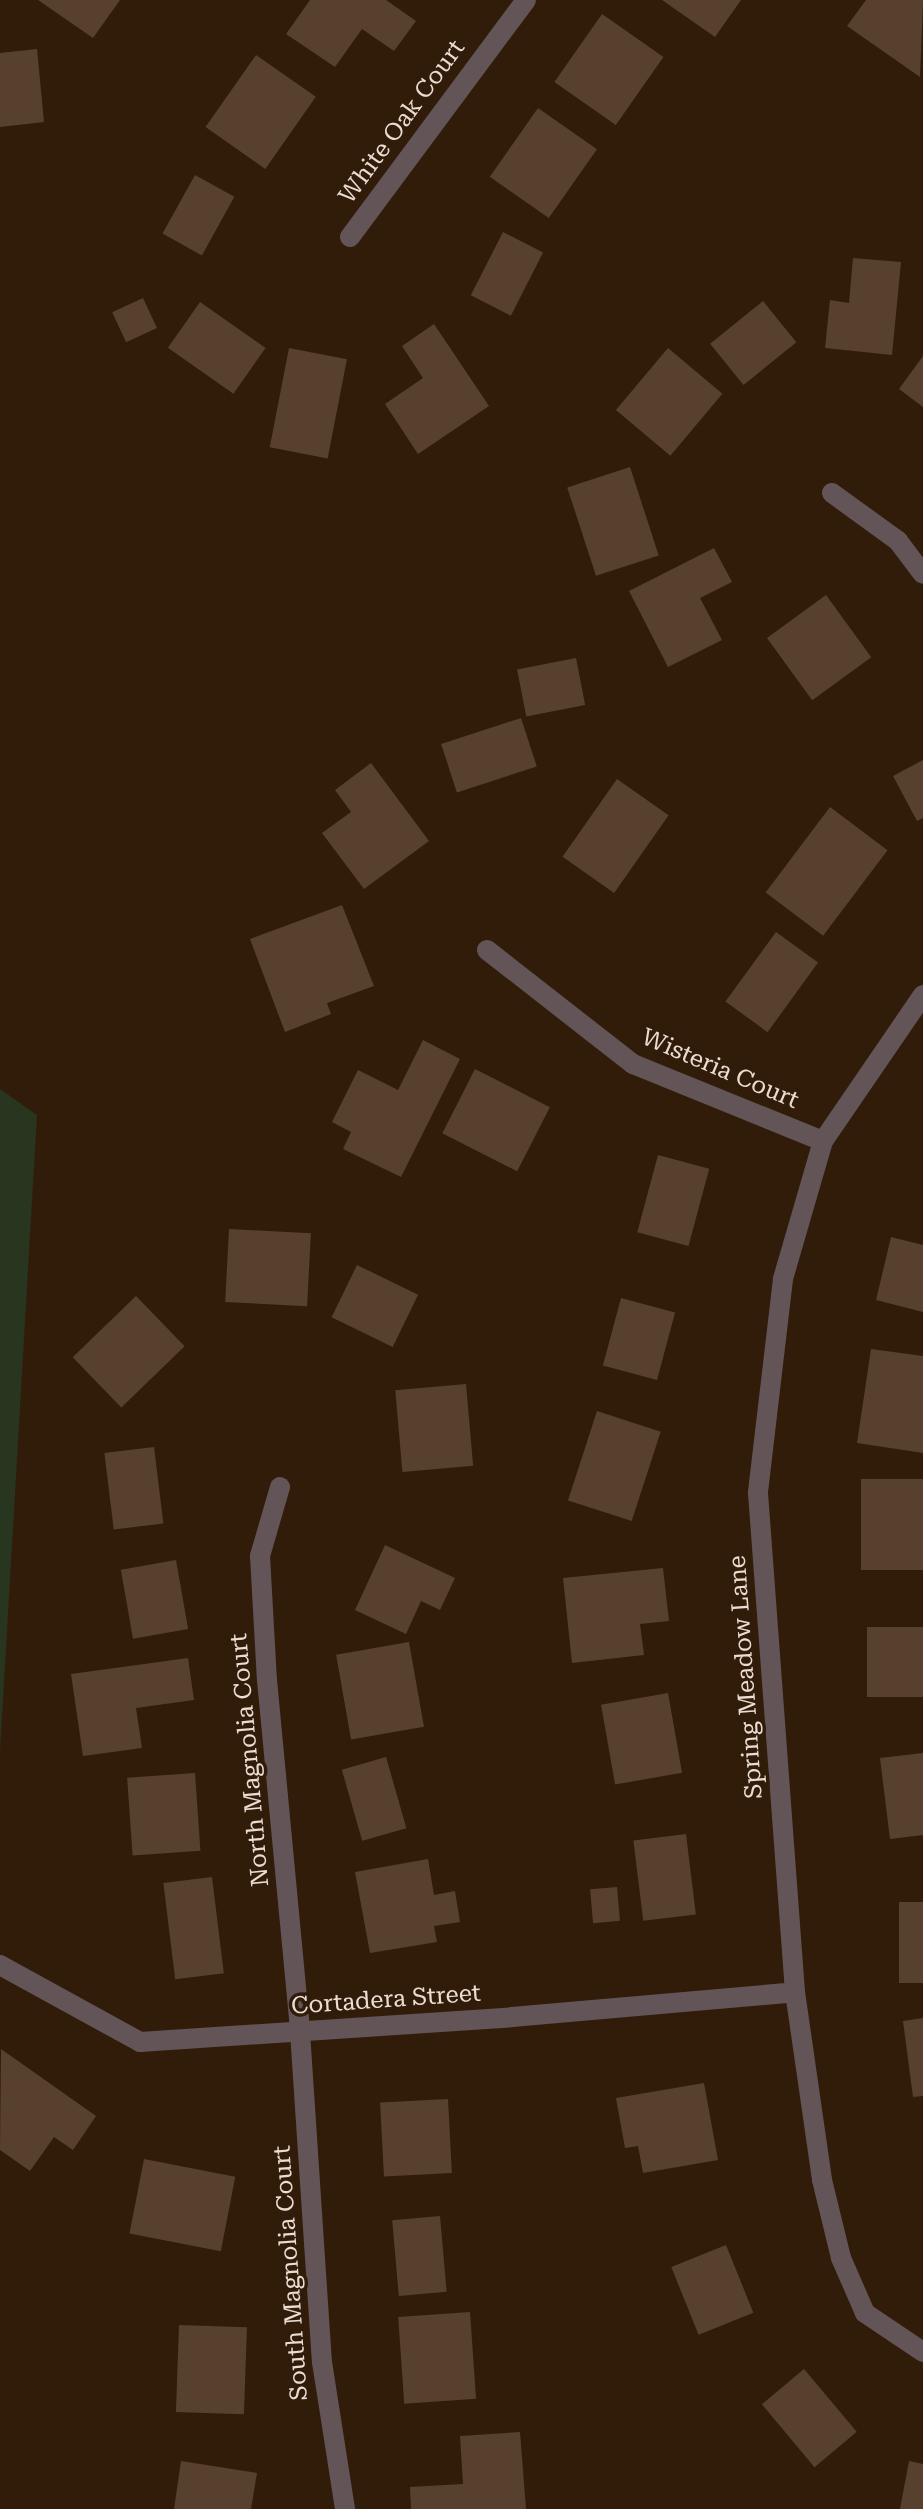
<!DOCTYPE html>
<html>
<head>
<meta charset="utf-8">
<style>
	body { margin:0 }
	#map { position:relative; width:923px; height:2509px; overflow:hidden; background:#311c0a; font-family:"Roboto Serif",serif }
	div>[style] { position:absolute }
	.green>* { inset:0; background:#28351f }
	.building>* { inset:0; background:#57402e; transform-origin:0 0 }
	.minor>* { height:20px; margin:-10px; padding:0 10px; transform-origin:10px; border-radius:10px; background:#635457 }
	span { translate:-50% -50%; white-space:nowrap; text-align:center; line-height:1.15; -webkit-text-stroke:7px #311c0a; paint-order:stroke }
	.street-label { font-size:24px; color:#ecddd3 }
</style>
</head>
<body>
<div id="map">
	<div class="green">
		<i style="clip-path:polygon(0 1089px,37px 1115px,0 1752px)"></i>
	</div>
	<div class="building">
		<i style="clip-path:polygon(38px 0,120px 0,93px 38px)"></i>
		<i style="clip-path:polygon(310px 0,386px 0,416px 21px,394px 51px,362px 29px,335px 67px,286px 34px)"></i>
		<i style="clip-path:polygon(662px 0,741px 0,715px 37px)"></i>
		<i style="clip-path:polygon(866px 0,923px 0,920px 77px,847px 26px)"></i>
		<i style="left:602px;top:14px;width:75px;height:83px;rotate:35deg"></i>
		<i style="clip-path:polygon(37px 49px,44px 122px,0 127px,0 53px)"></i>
		<i style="left:256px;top:55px;width:73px;height:88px;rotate:35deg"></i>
		<i style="left:538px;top:108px;width:72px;height:84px;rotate:35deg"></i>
		<i style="left:195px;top:175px;width:45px;height:67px;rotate:29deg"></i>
		<i style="left:503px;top:232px;width:45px;height:71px;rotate:27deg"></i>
		<i style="clip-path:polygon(853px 258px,901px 262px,892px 355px,825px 348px,830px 300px,849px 303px)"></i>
		<i style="left:143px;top:298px;width:33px;height:34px;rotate:65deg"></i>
		<i style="left:763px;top:301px;width:53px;height:68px;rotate:51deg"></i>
		<i style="left:200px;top:302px;width:80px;height:56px;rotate:35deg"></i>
		<i style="clip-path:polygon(434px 324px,489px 406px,418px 454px,385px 404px,423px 378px,402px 346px)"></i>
		<i style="left:289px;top:348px;width:59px;height:101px;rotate:11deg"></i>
		<i style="left:668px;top:348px;width:71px;height:81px;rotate:40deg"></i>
		<i style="clip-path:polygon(923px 356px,923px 407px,899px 389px)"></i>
		<i style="left:630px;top:467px;width:93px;height:66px;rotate:72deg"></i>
		<i style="clip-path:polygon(714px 548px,732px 582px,700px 598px,722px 640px,668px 667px,629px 591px)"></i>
		<i style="left:826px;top:595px;width:77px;height:73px;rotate:54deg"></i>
		<i style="left:576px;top:658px;width:48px;height:60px;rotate:79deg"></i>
		<i style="left:521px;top:718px;width:51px;height:84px;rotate:72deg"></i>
		<i style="clip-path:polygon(923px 760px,923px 818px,917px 821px,893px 776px)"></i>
		<i style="clip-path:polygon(371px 763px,429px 841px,364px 889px,322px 833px,351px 812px,335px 790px)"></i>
		<i style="left:617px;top:779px;width:63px;height:95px;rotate:35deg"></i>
		<i style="left:830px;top:807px;width:72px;height:107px;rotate:37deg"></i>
		<i style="clip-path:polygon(342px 905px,374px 986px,327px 1003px,331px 1014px,285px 1032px,250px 939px)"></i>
		<i style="left:776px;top:932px;width:52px;height:86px;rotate:36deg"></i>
		<i style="clip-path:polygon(423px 1040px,460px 1059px,401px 1177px,343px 1149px,351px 1132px,332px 1122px,358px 1070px,398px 1090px)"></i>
		<i style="left:475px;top:1069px;width:84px;height:72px;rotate:27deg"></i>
		<i style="left:658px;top:1155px;width:53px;height:80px;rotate:15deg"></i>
		<i style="left:229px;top:1229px;width:82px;height:73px;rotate:3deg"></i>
		<i style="clip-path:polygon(891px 1237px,923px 1245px,923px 1312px,876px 1300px)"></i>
		<i style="left:357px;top:1265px;width:68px;height:58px;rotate:26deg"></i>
		<i style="left:136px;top:1296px;width:70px;height:88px;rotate:46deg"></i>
		<i style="left:621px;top:1298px;width:56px;height:70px;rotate:15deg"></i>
		<i style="clip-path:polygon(871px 1349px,923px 1356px,923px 1453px,857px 1443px)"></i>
		<i style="left:466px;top:1384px;width:82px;height:71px;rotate:85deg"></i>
		<i style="left:597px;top:1411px;width:67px;height:94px;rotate:18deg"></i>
		<i style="left:154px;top:1447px;width:77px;height:50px;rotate:83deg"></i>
		<i style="left:923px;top:1479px;width:91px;height:62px;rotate:90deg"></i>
		<i style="clip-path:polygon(385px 1545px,455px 1578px,440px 1610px,421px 1601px,406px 1634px,355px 1610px)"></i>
		<i style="left:176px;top:1560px;width:70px;height:56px;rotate:80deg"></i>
		<i style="clip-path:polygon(663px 1568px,669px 1621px,640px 1624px,644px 1655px,572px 1663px,563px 1578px)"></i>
		<i style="left:923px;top:1627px;width:70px;height:56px;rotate:90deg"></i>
		<i style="left:409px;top:1642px;width:86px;height:74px;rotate:80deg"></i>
		<i style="clip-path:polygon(188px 1658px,194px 1700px,136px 1708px,142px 1748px,83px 1756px,71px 1674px)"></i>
		<i style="left:668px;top:1693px;width:81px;height:68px;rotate:80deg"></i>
		<i style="clip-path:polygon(923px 1753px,923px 1835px,890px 1839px,880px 1758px)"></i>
		<i style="left:386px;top:1757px;width:74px;height:46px;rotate:74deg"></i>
		<i style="left:195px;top:1773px;width:78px;height:68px;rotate:86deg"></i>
		<i style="left:686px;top:1834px;width:81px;height:53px;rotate:83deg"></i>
		<i style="clip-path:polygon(428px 1859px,434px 1895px,455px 1891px,460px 1922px,434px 1926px,437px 1942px,370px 1953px,355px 1872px)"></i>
		<i style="left:212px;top:1877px;width:97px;height:49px;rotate:83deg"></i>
		<i style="left:617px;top:1887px;width:34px;height:27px;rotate:85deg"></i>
		<i style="left:899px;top:1902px;width:24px;height:81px"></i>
		<i style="clip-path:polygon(923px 2018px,923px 2096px,913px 2097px,903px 2021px)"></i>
		<i style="clip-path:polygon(1px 2049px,96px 2116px,73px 2150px,54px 2137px,30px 2171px,0 2150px)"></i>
		<i style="clip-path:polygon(704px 2083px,718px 2160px,643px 2173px,638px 2146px,625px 2148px,616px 2098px)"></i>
		<i style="left:448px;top:2099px;width:74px;height:68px;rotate:87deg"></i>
		<i style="left:144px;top:2159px;width:93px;height:76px;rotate:11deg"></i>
		<i style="left:440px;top:2216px;width:76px;height:48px;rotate:85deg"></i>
		<i style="left:726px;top:2245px;width:73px;height:59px;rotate:68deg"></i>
		<i style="left:470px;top:2312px;width:87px;height:72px;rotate:86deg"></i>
		<i style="left:179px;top:2325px;width:68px;height:87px;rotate:2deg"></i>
		<i style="left:804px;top:2369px;width:82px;height:55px;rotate:50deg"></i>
		<i style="clip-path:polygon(520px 2432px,526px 2509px,411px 2509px,410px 2487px,463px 2484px,460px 2436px)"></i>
		<i style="clip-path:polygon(181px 2461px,257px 2473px,251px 2509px,174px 2509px)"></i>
		<i style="clip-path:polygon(909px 2461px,923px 2464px,923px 2509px,900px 2509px)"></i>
	</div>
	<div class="minor">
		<i style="left:350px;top:237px;width:295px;rotate:-53.4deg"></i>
		<i style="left:832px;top:493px;width:82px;rotate:36deg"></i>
		<i style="left:898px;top:541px;width:41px;rotate:52.9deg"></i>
		<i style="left:487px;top:950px;width:185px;rotate:38deg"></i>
		<i style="left:633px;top:1064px;width:205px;rotate:22.1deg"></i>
		<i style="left:923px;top:995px;width:177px;rotate:124.4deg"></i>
		<i style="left:823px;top:1141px;width:144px;rotate:106.2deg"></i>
		<i style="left:783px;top:1279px;width:215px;rotate:96.7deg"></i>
		<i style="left:758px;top:1493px;width:500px;rotate:85.76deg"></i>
		<i style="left:795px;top:1992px;width:190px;rotate:81.8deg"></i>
		<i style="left:822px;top:2180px;width:80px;rotate:76.3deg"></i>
		<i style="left:841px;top:2258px;width:60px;rotate:66.4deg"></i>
		<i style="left:865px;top:2313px;width:70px;rotate:33.9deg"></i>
		<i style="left:280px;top:1487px;width:72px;rotate:106.2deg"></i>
		<i style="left:260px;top:1556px;width:124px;rotate:86.8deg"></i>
		<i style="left:267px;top:1680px;width:354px;rotate:84.6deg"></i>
		<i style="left:300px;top:2032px;width:331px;rotate:86.2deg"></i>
		<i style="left:322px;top:2362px;width:149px;rotate:81.1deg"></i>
		<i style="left:0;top:1965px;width:160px;rotate:28.8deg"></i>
		<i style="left:140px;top:2042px;width:373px;rotate:-3.8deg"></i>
		<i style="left:512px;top:2017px;width:284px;rotate:-5deg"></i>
	</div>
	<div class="street-label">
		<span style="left:402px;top:122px;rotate:-54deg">White Oak Court</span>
		<span style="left:720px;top:1069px;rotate:23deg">Wisteria Court</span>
		<span style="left:746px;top:1677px;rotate:-94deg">Spring Meadow Lane</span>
		<span style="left:250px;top:1760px;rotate:-95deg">North Magnolia Court</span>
		<span style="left:386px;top:2000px;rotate:-4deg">Cortadera Street</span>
		<span style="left:291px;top:2273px;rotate:-94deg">South Magnolia Court</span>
	</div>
</div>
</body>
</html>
